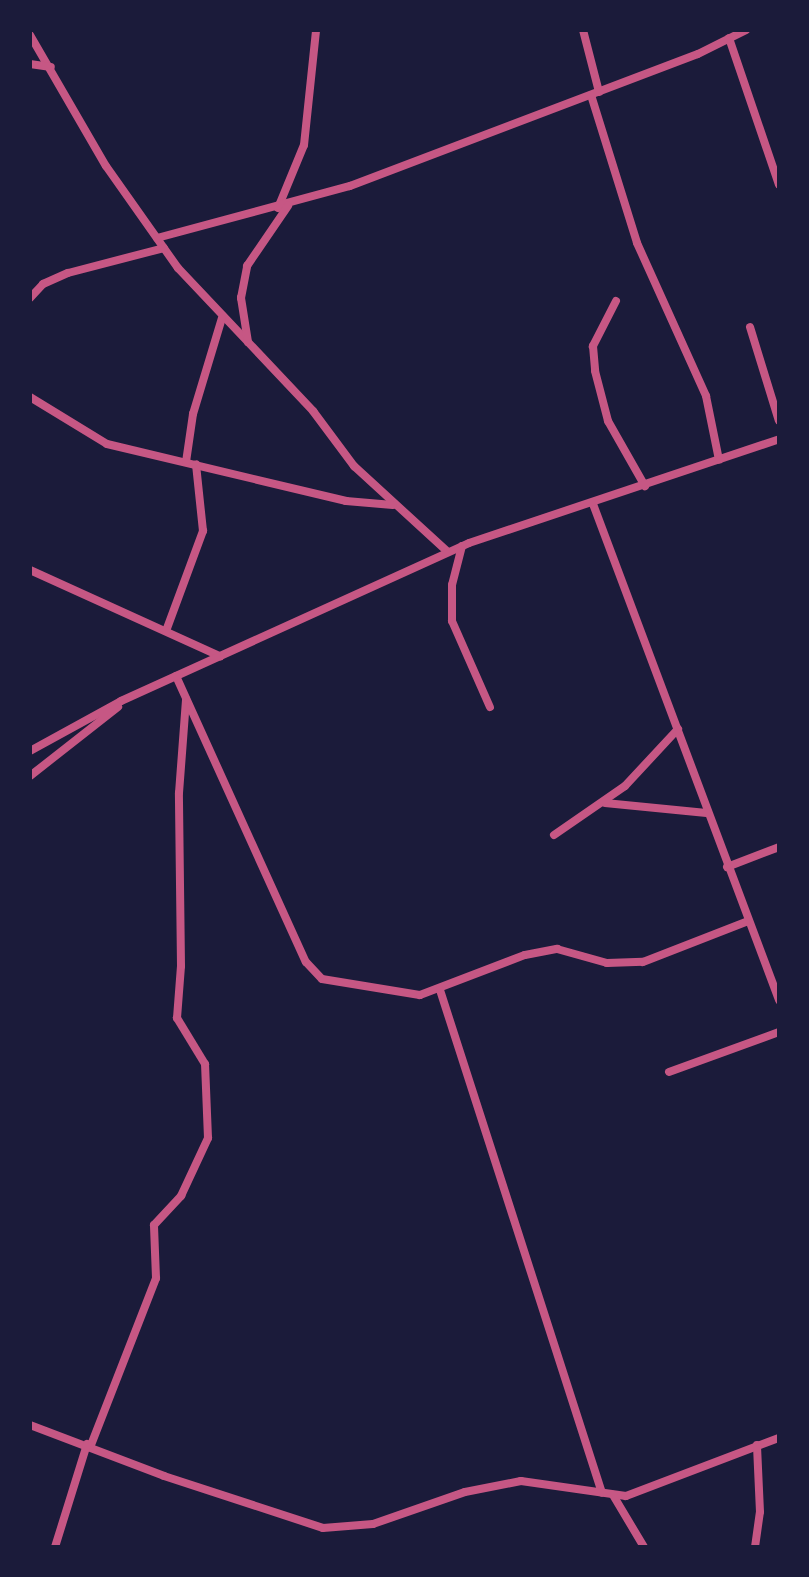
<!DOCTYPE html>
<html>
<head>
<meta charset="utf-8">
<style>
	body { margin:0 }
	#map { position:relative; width:809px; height:1577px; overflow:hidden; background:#1b1b3a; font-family:Arial,sans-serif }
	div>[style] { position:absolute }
	.minor>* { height:8px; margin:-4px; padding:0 4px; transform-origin:4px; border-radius:4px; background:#c65784 }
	span { translate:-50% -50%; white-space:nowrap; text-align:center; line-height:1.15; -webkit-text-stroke:6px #1b1b3a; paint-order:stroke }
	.frame { position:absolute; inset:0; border:32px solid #1b1b3a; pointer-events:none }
</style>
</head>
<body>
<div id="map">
	<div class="minor">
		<i style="left:583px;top:30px;width:64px;rotate:75.5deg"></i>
		<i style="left:30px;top:35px;width:151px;rotate:59.9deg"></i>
		<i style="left:106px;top:166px;width:125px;rotate:54.8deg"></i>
		<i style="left:178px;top:268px;width:197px;rotate:46.6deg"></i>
		<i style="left:313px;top:411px;width:69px;rotate:53.3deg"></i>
		<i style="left:354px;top:466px;width:127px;rotate:42.5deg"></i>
		<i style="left:729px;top:38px;width:155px;rotate:71.2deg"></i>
		<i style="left:30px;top:64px;width:21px;rotate:8deg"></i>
		<i style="left:591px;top:95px;width:155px;rotate:72.7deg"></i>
		<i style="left:637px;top:243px;width:168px;rotate:65.7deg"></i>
		<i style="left:706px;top:396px;width:65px;rotate:78.5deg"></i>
		<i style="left:278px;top:208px;width:68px;rotate:-67.6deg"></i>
		<i style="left:304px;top:145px;width:116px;rotate:-84deg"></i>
		<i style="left:157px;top:238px;width:200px;rotate:-15.1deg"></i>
		<i style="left:350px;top:186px;width:372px;rotate:-20.8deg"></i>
		<i style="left:698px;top:54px;width:54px;rotate:-26.6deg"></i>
		<i style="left:30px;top:298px;width:19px;rotate:-47deg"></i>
		<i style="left:43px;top:284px;width:27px;rotate:-24deg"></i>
		<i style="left:68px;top:273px;width:99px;rotate:-14.6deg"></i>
		<i style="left:616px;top:301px;width:51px;rotate:117.1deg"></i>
		<i style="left:593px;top:346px;width:25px;rotate:85deg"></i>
		<i style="left:595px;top:371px;width:52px;rotate:75.4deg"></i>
		<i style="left:608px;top:421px;width:75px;rotate:60.4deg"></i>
		<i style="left:750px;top:327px;width:98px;rotate:72.9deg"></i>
		<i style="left:248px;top:342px;width:45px;rotate:-99deg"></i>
		<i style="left:241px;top:298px;width:33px;rotate:-79deg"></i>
		<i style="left:247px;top:266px;width:73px;rotate:-55.7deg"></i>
		<i style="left:30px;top:397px;width:90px;rotate:31.4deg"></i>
		<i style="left:107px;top:444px;width:246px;rotate:13.4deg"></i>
		<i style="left:346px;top:501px;width:47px;rotate:4.9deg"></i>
		<i style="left:186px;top:462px;width:49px;rotate:-81.7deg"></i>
		<i style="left:193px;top:414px;width:100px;rotate:-73.2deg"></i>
		<i style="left:593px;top:504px;width:530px;rotate:69.44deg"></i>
		<i style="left:462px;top:546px;width:40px;rotate:104.4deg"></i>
		<i style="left:452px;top:585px;width:36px;rotate:90deg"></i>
		<i style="left:452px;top:621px;width:94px;rotate:66.2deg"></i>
		<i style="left:30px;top:570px;width:209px;rotate:24.4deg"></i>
		<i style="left:166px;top:631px;width:107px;rotate:-69.7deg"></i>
		<i style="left:203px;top:531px;width:67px;rotate:-96deg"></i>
		<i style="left:176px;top:676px;width:314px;rotate:65.6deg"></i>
		<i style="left:306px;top:962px;width:23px;rotate:47deg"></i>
		<i style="left:322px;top:979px;width:99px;rotate:9.3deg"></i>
		<i style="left:420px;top:995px;width:112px;rotate:-20.9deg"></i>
		<i style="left:525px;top:955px;width:33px;rotate:-11deg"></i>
		<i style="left:557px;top:949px;width:52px;rotate:15.6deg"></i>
		<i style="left:607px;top:963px;width:36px;rotate:-2deg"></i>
		<i style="left:643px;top:962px;width:113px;rotate:-21.3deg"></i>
		<i style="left:30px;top:751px;width:104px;rotate:-28.8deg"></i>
		<i style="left:121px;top:701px;width:382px;rotate:-24.4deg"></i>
		<i style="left:469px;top:543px;width:327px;rotate:-18.5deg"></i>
		<i style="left:30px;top:776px;width:112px;rotate:-38.1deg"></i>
		<i style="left:605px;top:803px;width:102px;rotate:5.6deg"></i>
		<i style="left:554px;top:835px;width:86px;rotate:-34.6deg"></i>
		<i style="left:625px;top:786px;width:78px;rotate:-47.1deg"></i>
		<i style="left:727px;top:867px;width:56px;rotate:-21deg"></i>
		<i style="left:440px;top:990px;width:528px;rotate:72.15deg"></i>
		<i style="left:669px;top:1072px;width:117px;rotate:-20deg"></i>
		<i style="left:30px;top:1425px;width:143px;rotate:20.8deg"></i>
		<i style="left:164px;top:1476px;width:167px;rotate:18.1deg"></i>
		<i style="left:323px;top:1528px;width:50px;rotate:-4.6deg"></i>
		<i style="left:373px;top:1524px;width:97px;rotate:-19.2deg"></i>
		<i style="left:465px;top:1492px;width:57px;rotate:-11.1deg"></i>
		<i style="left:521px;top:1481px;width:106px;rotate:8.1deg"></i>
		<i style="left:626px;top:1496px;width:164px;rotate:-20.8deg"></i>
		<i style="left:91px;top:1445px;width:179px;rotate:-68.7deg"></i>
		<i style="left:156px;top:1278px;width:53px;rotate:-92.2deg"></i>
		<i style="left:154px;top:1225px;width:40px;rotate:-47deg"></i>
		<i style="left:181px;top:1196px;width:64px;rotate:-65deg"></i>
		<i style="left:208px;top:1138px;width:74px;rotate:-92.3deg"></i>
		<i style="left:205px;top:1064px;width:54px;rotate:-121.3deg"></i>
		<i style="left:177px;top:1018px;width:52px;rotate:-85.6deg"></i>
		<i style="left:181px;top:966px;width:173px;rotate:-90.7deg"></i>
		<i style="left:179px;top:793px;width:94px;rotate:-85.7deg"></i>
		<i style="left:613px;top:1495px;width:61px;rotate:59.2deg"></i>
		<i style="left:55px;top:1547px;width:108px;rotate:-72.7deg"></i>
		<i style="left:755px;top:1547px;width:35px;rotate:-82deg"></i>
		<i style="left:760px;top:1512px;width:67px;rotate:-92.6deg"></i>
	</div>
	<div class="frame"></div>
</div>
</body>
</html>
